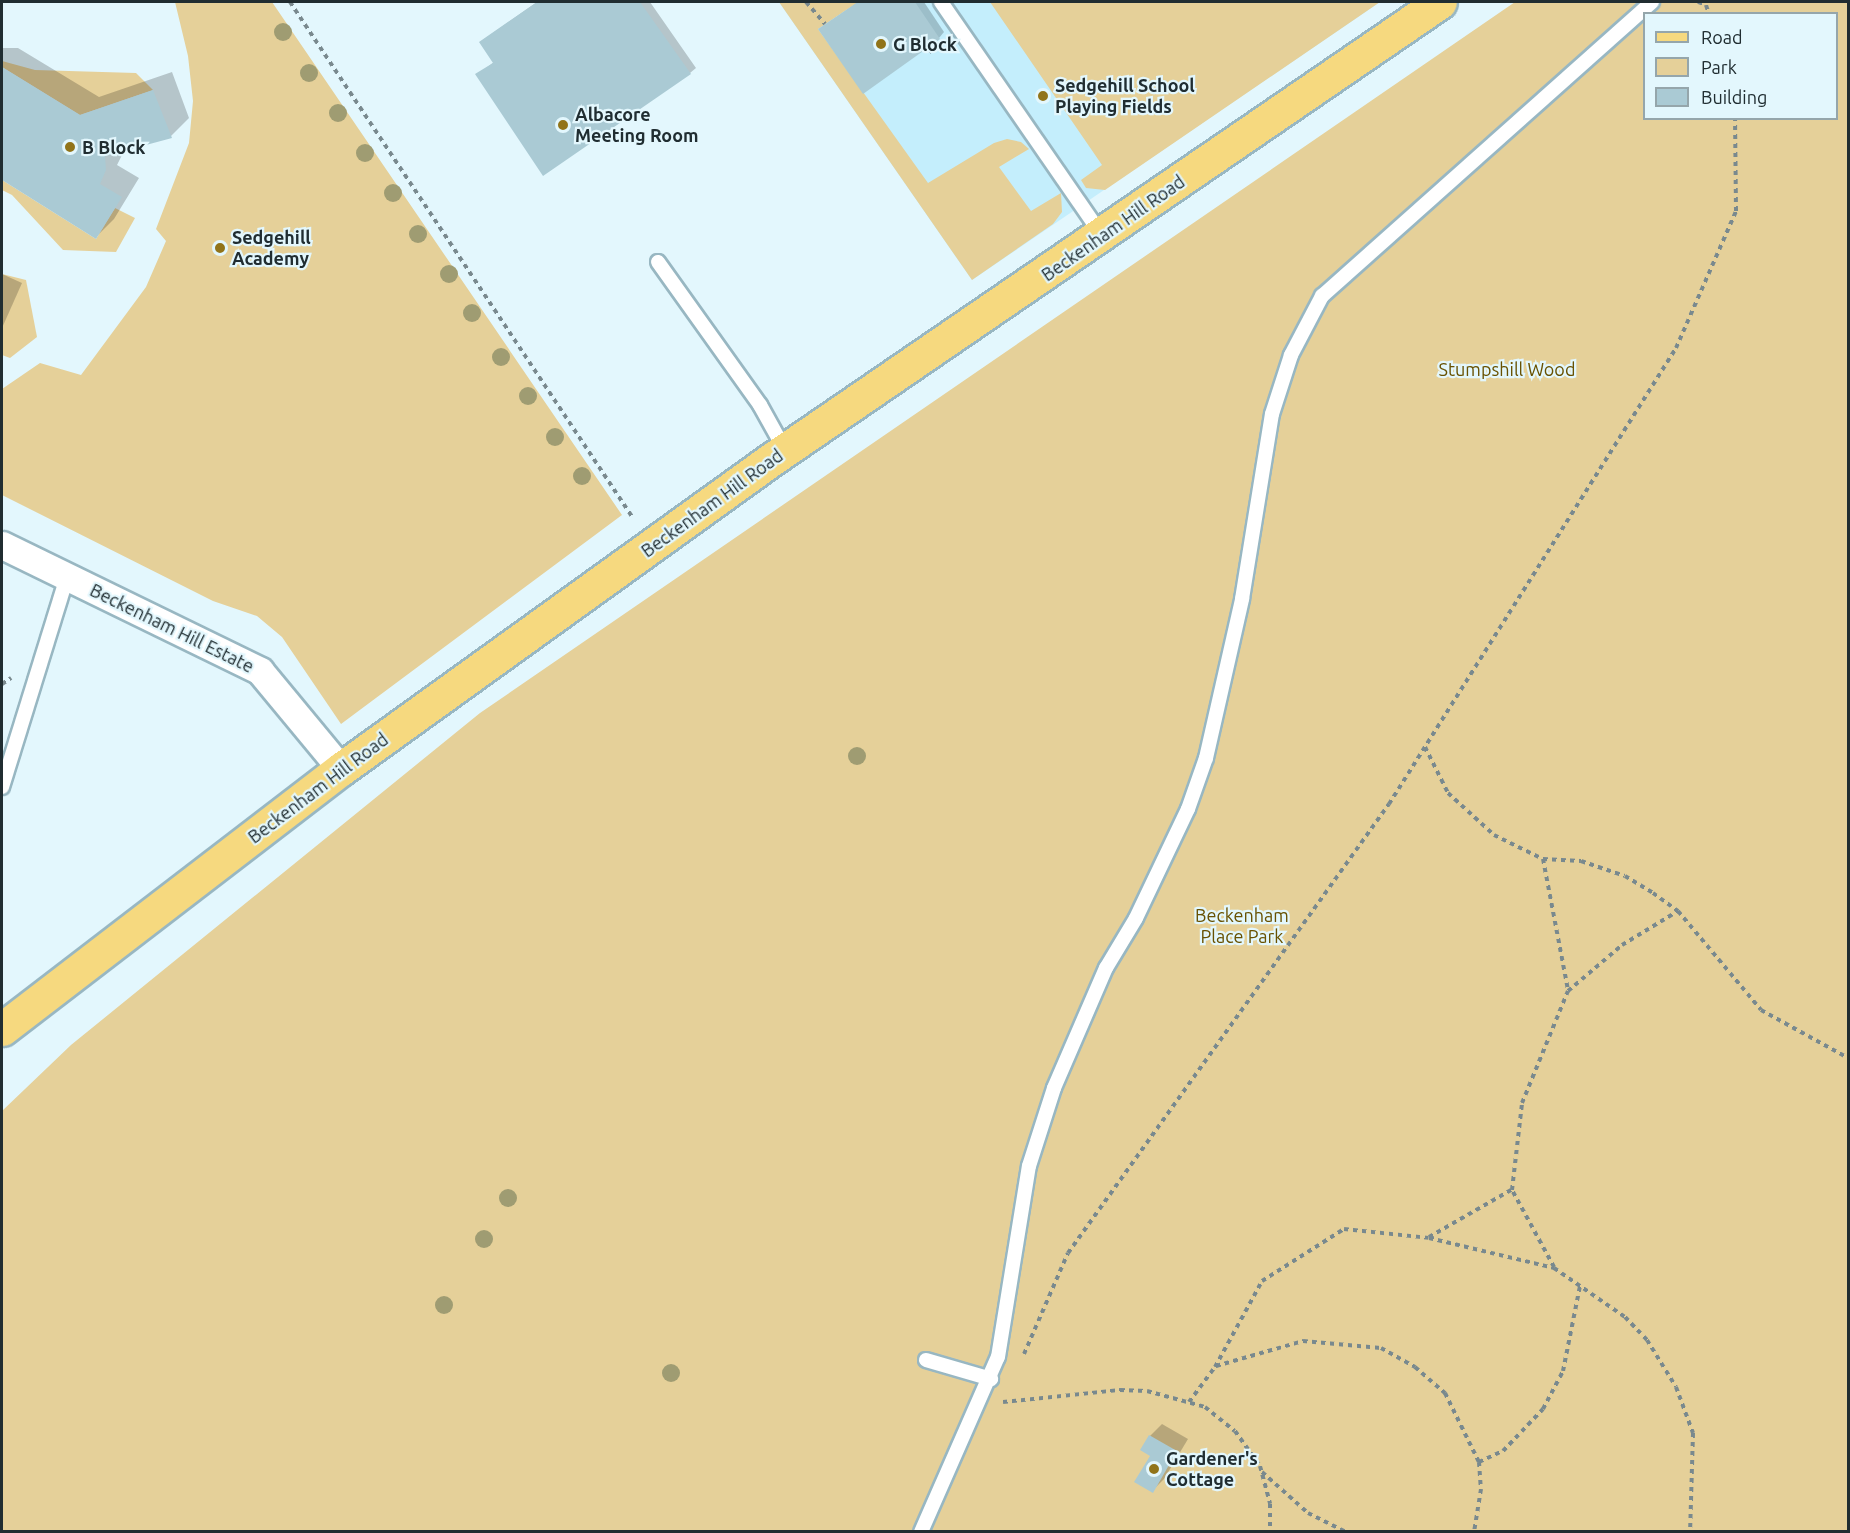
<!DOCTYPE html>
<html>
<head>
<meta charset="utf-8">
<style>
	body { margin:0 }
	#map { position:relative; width:1850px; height:1533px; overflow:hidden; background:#e3f7fd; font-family:Ubuntu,sans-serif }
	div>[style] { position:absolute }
	.built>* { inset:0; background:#c4eefc }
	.green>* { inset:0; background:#e5d099 }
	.shadow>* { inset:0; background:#0003 }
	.building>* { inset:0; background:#aacad4 }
	.path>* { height:4px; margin-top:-2px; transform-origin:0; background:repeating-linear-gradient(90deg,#79898e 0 4.5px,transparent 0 9px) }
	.roads { filter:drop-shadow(2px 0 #98b7c2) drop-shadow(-2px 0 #98b7c2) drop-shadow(0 2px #98b7c2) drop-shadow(0 -2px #98b7c2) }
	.lane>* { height:14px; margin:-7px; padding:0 7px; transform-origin:7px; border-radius:7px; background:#fff }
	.street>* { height:27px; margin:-13.5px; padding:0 13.5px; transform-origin:13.5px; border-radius:13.5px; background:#fff }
	.primary>* { height:33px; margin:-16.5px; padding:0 16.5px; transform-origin:16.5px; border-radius:16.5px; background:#f6d97f }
	.trees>* { width:18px; height:18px; margin:-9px; border-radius:50%; background:#9f9c72 }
	.dots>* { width:16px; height:16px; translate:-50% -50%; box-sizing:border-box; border:3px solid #e3f7fd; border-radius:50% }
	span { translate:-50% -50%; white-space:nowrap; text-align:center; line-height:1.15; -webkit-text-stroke:4.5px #e3f7fd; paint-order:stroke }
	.poi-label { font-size:18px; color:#202d31; font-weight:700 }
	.left { translate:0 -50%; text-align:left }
	.street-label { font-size:18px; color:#202d31 }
	.park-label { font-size:18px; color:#685101 }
	.frame { position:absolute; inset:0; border:3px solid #202d31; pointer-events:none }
	.legend { position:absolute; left:1643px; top:12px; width:195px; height:108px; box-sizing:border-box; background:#e3f7fd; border:2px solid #95a6ab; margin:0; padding:8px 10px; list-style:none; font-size:18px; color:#202d31 }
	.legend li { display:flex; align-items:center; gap:12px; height:30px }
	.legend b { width:30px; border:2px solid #95a6ab }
</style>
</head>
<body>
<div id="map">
	<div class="built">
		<i style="clip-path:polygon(779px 2px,1380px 2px,972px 280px)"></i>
	</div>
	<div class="green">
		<i style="clip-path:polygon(175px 2px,272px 2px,622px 515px,341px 724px,282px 637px,257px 616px,213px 601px,2px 495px,2px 389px,40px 363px,81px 375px,146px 287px,166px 241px,156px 229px,189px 143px,193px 101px,188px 56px)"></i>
		<i style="clip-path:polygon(779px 2px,858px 2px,818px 29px,928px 183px,994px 143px,1007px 139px,1021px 142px,1029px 149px,999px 167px,1031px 211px,1061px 193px,1062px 212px,1053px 224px,972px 280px)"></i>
		<i style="clip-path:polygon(990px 2px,1380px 2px,1105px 190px,1086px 188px,1081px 180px,1102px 165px)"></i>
		<i style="clip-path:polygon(evenodd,1515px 2px,1848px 2px,1848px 1531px,2px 1532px,2px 1111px,71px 1045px,480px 713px,1515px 2px,1644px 14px,1836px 14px,1836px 118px,1644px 118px,1644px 14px)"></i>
		<i style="clip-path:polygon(2px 61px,35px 70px,136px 73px,153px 90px,80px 115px,2px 67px)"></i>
		<i style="clip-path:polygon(2px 180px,96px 239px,115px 208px,135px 218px,116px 252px,63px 250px,12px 195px,2px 190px)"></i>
		<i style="clip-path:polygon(2px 274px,26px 280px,37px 337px,10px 358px,2px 355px)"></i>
	</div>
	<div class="shadow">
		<i style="clip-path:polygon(537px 2px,650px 2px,696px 68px,690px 73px,477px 75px,494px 62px,480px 42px)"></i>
		<i style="clip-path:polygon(858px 2px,924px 2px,944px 32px,939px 38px,820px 29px)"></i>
		<i style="clip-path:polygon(2px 48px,18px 48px,99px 97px,172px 72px,189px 118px,171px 136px,124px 151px,117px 165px,139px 178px,114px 219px,96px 237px,2px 179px)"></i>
		<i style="clip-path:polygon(2px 274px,22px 283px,2px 328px)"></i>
		<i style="clip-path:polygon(1162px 1424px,1188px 1439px,1164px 1479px,1152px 1491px,1150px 1436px)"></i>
	</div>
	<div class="building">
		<i style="clip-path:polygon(537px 2px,640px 2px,691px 74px,543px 176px,475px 74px,493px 63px,479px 42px)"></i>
		<i style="clip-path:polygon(858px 2px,915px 2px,940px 39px,863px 94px,818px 29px)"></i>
		<i style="clip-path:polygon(2px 67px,80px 115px,153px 90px,172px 138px,105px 156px,106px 170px,100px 184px,122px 197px,96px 239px,2px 180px)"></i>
		<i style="clip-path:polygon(1149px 1435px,1177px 1451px,1153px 1493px,1134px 1482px,1150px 1456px,1140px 1450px)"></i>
	</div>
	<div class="path">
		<i style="left:290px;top:2px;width:620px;rotate:56.39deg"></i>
		<i style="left:806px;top:2px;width:29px;rotate:49deg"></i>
		<i style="left:1698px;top:2px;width:9px;rotate:21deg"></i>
		<i style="left:1706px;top:5px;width:9px;rotate:72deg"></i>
		<i style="left:927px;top:48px;width:4px;rotate:63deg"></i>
		<i style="left:929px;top:52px;width:16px;rotate:-35deg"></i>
		<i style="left:2px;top:684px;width:11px;rotate:-34deg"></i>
		<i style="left:1425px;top:747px;width:51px;rotate:63.4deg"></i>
		<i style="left:1448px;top:793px;width:62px;rotate:42.4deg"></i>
		<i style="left:1494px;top:835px;width:55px;rotate:26.1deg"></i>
		<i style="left:1543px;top:859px;width:38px;rotate:3deg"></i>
		<i style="left:1581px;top:861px;width:46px;rotate:18.8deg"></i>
		<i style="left:1625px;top:876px;width:33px;rotate:31deg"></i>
		<i style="left:1653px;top:893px;width:31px;rotate:36deg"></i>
		<i style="left:1678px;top:911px;width:129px;rotate:50deg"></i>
		<i style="left:1761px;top:1010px;width:99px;rotate:28.9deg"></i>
		<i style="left:1543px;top:859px;width:133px;rotate:79.2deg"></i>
		<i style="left:1429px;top:1237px;width:95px;rotate:-29.8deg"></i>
		<i style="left:1554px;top:1267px;width:88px;rotate:-118.6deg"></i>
		<i style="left:1512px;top:1190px;width:88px;rotate:-83.4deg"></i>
		<i style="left:1522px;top:1103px;width:121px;rotate:-67.7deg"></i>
		<i style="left:1568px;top:991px;width:71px;rotate:-40.4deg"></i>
		<i style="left:1622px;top:945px;width:66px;rotate:-31.3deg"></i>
		<i style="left:1024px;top:1354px;width:110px;rotate:-66.5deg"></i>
		<i style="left:1068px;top:1253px;width:552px;rotate:-54.44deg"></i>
		<i style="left:1389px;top:804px;width:539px;rotate:-57.81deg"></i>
		<i style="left:1676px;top:348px;width:150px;rotate:-66.3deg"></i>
		<i style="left:1736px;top:211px;width:93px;rotate:-90.6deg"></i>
		<i style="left:1216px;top:1366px;width:91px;rotate:-16deg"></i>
		<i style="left:1303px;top:1341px;width:78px;rotate:5.1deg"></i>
		<i style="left:1381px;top:1348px;width:39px;rotate:29deg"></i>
		<i style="left:1415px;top:1367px;width:40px;rotate:41deg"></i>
		<i style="left:1445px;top:1393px;width:77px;rotate:63.8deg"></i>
		<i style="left:1479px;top:1462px;width:27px;rotate:86deg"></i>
		<i style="left:1481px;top:1489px;width:44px;rotate:99.2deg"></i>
		<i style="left:1003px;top:1402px;width:118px;rotate:-5.9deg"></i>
		<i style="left:1120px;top:1390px;width:27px;rotate:2deg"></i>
		<i style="left:1147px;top:1391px;width:60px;rotate:15.4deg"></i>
		<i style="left:1205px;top:1407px;width:38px;rotate:39deg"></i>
		<i style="left:1235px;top:1431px;width:43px;rotate:54.5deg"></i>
		<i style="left:1260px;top:1466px;width:39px;rotate:75deg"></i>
		<i style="left:1270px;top:1504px;width:28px;rotate:90deg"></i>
		<i style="left:1189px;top:1402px;width:44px;rotate:-53.4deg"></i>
		<i style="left:1215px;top:1367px;width:98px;rotate:-61.3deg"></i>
		<i style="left:1262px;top:1281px;width:97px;rotate:-32.4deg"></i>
		<i style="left:1344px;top:1229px;width:85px;rotate:6deg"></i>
		<i style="left:1429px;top:1238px;width:129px;rotate:13.5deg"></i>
		<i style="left:1554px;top:1268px;width:86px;rotate:34.6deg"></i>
		<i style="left:1625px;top:1317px;width:32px;rotate:46deg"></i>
		<i style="left:1647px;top:1340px;width:55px;rotate:58.3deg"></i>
		<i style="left:1676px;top:1387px;width:49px;rotate:69.7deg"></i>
		<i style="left:1693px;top:1433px;width:99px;rotate:91.7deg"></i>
		<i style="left:1479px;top:1462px;width:26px;rotate:-25deg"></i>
		<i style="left:1503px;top:1451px;width:58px;rotate:-46.4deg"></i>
		<i style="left:1543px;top:1409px;width:43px;rotate:-62.2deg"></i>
		<i style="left:1563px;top:1371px;width:87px;rotate:-78.7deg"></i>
		<i style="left:1262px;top:1472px;width:62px;rotate:41.7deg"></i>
		<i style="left:1308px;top:1513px;width:42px;rotate:26.6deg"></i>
	</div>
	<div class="roads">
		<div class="lane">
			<i style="left:941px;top:2px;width:282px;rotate:55.4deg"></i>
			<i style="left:658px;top:262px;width:176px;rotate:54.5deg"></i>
			<i style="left:760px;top:405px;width:51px;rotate:60.9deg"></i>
			<i style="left:2px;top:787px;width:220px;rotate:-72.8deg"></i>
			<i style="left:926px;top:1360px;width:68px;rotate:16.3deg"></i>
			<i style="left:921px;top:1532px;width:191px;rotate:-66.3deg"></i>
			<i style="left:998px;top:1357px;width:193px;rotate:-80.8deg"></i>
			<i style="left:1029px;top:1166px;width:82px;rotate:-72.2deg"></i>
			<i style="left:1054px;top:1088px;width:131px;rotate:-66.6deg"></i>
			<i style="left:1106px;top:968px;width:58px;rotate:-59deg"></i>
			<i style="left:1136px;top:918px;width:121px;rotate:-64.5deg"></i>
			<i style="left:1188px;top:809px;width:54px;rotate:-70.6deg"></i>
			<i style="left:1206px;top:758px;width:163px;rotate:-77.2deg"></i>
			<i style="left:1242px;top:599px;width:187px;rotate:-80.8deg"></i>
			<i style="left:1272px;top:414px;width:62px;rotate:-72.1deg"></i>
			<i style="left:1291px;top:355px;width:67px;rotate:-62.3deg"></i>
			<i style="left:1322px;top:296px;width:442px;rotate:-41.7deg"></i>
		</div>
		<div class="street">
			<i style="left:2px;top:545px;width:287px;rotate:26deg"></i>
			<i style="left:260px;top:671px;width:127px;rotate:50.4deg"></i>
		</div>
		<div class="primary">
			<i style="left:2px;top:1029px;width:427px;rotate:-37.5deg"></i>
			<i style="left:341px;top:769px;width:531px;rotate:-35.73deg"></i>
			<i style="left:772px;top:459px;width:809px;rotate:-34.38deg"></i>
		</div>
	</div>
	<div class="trees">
		<i style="left:283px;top:32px"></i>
		<i style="left:309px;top:73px"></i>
		<i style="left:338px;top:113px"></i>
		<i style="left:365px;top:153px"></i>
		<i style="left:393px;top:193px"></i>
		<i style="left:418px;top:234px"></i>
		<i style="left:449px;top:274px"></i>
		<i style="left:472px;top:313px"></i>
		<i style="left:501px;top:357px"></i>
		<i style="left:528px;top:396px"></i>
		<i style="left:555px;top:437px"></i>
		<i style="left:582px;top:476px"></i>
		<i style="left:857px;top:756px"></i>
		<i style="left:508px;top:1198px"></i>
		<i style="left:484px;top:1239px"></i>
		<i style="left:444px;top:1305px"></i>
		<i style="left:671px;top:1373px"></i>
	</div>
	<div class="dots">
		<i style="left:881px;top:44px;background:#91741a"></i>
		<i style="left:1043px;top:96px;background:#91741a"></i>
		<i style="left:563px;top:125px;background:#91741a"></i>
		<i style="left:70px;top:147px;background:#91741a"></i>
		<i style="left:220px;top:248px;background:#91741a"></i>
		<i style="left:1154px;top:1469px;background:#91741a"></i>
	</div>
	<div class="poi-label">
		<span class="left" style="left:893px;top:44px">G Block</span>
		<span class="left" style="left:1055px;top:96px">Sedgehill School<br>Playing Fields</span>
		<span class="left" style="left:575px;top:125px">Albacore<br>Meeting Room</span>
		<span class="left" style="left:82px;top:147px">B Block</span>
		<span class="left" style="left:232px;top:248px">Sedgehill<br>Academy</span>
		<span class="left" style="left:1166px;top:1469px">Gardener's<br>Cottage</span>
	</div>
	<div class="street-label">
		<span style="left:1113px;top:228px;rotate:-35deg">Beckenham Hill Road</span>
		<span style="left:712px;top:503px;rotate:-36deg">Beckenham Hill Road</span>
		<span style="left:172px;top:628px;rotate:26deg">Beckenham Hill Estate</span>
		<span style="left:318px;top:788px;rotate:-37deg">Beckenham Hill Road</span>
	</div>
	<div class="park-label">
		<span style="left:1507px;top:369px">Stumpshill Wood</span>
		<span style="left:1242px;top:926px">Beckenham<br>Place Park</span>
	</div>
	<div class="frame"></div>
	<ul class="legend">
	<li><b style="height:8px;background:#f6d97f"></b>Road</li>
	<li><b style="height:16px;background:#e5d099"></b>Park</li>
	<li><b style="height:16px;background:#aacad4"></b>Building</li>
	</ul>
</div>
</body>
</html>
